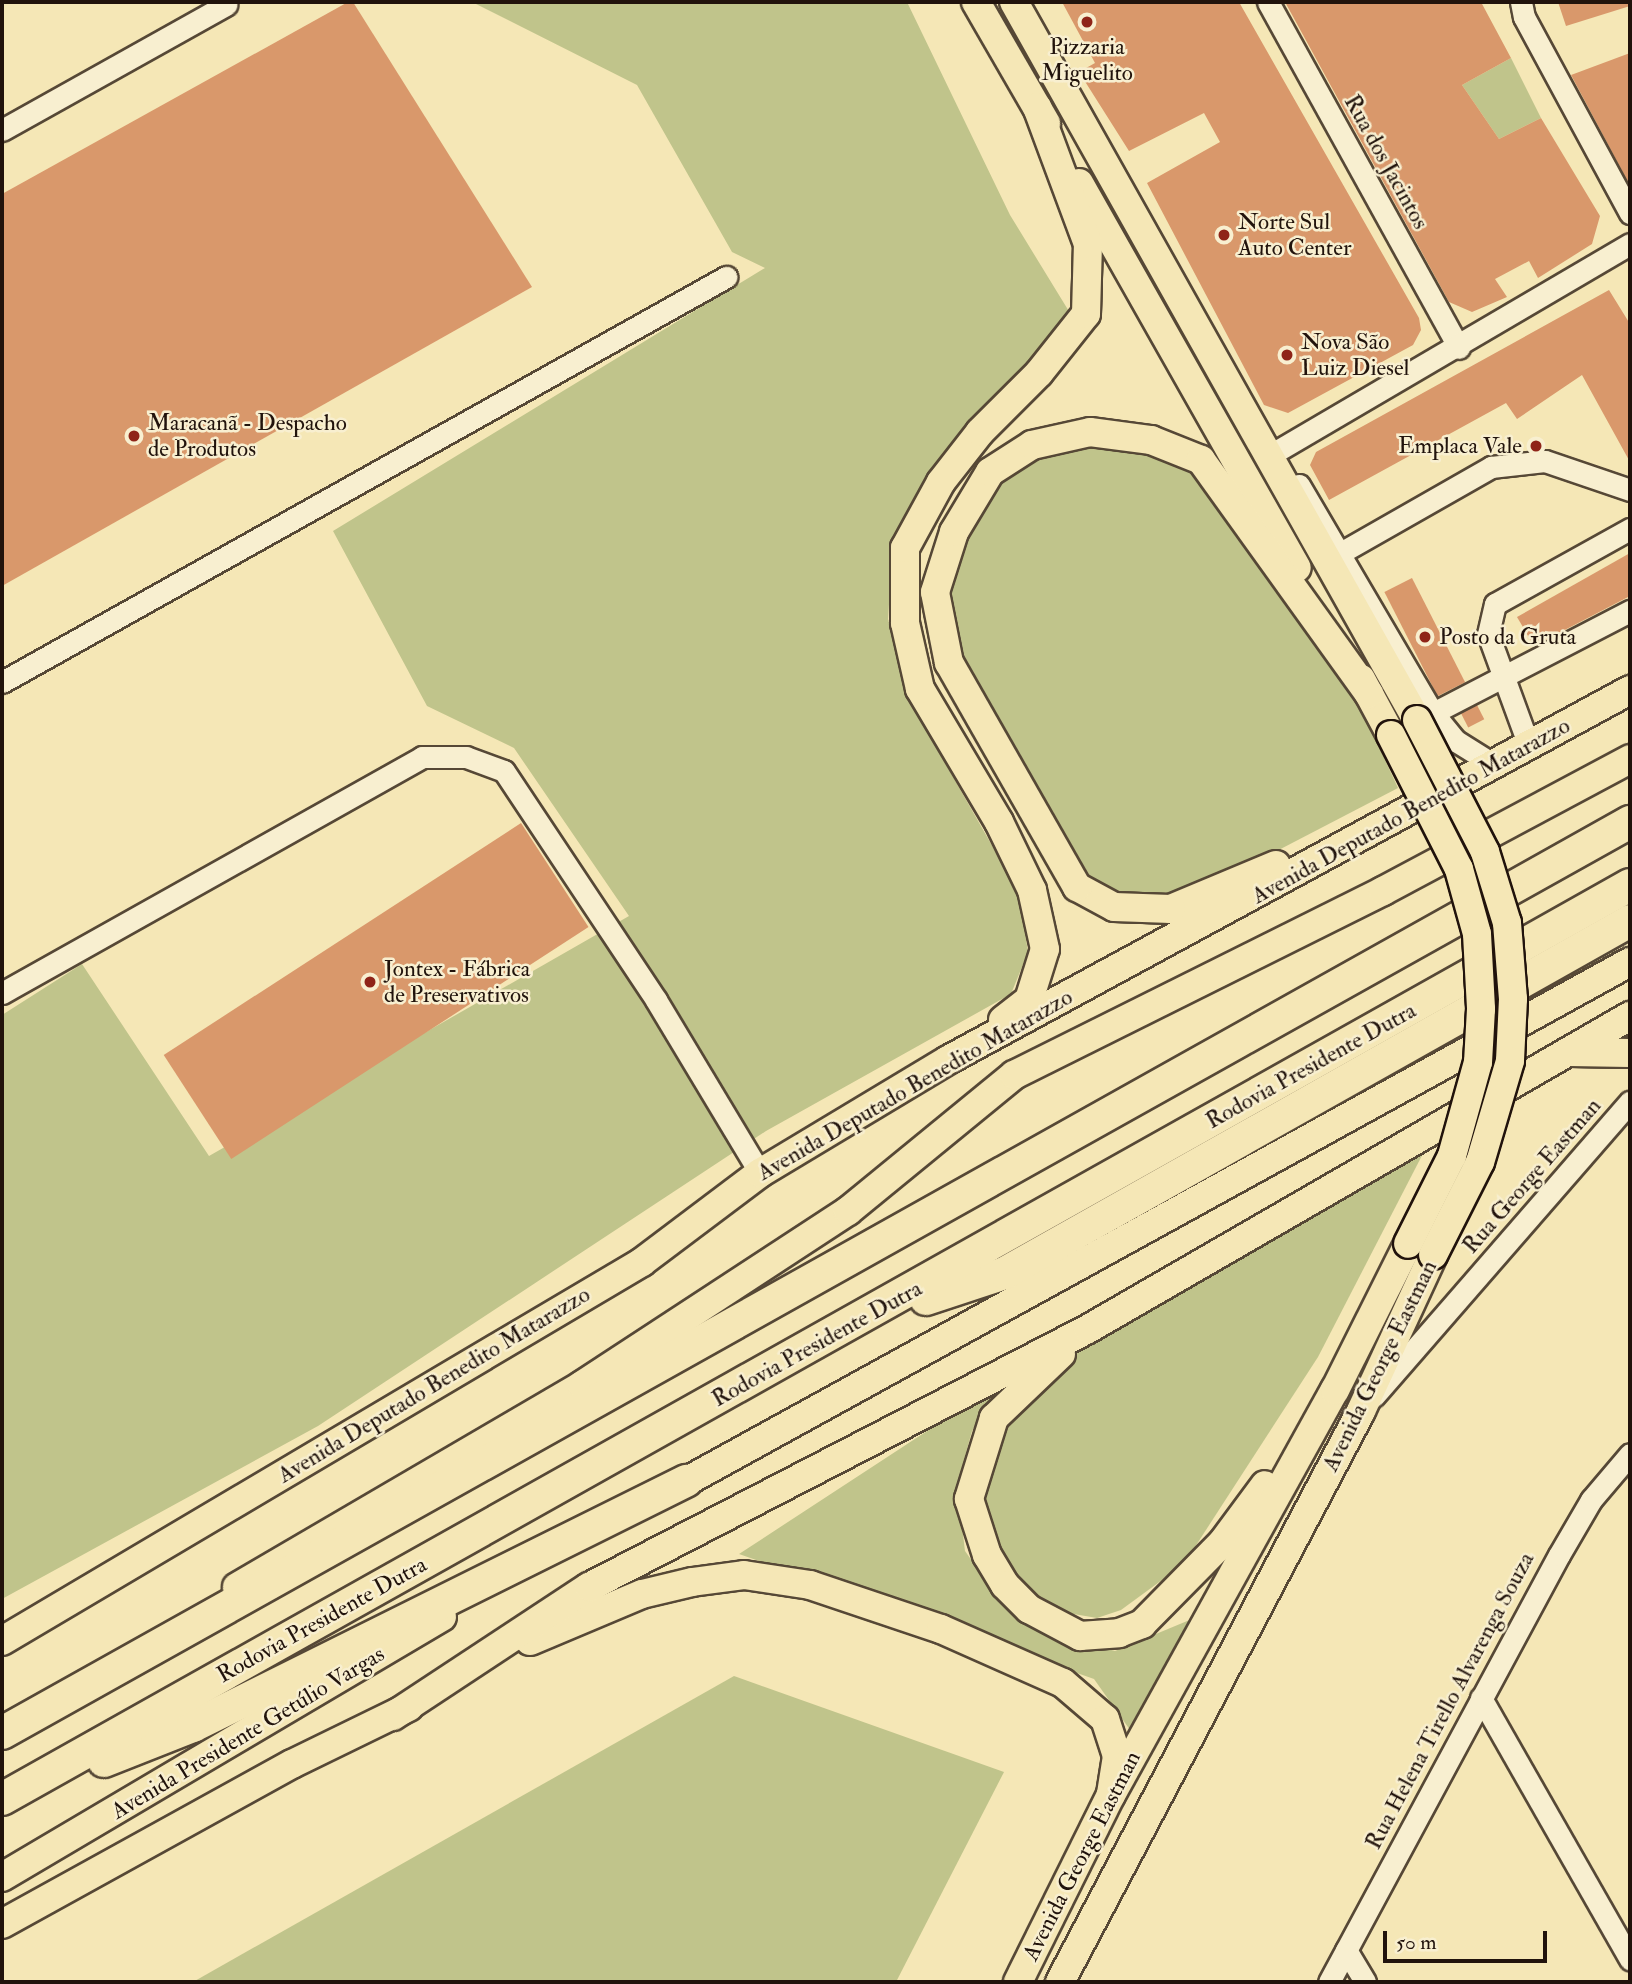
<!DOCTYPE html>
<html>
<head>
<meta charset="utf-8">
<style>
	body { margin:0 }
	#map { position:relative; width:1632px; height:1984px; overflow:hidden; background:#f5e7b6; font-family:"IM FELL Double Pica",serif }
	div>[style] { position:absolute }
	.green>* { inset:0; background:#c0c48b }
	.building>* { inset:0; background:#d9986b; transform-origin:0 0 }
	.roads { filter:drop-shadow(2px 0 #564836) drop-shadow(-2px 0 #564836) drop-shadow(0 2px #564836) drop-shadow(0 -2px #564836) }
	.minor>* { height:21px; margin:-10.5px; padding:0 10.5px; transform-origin:10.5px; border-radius:10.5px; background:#f8efd0 }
	.major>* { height:28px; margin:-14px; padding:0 14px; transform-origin:14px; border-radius:14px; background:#f5e7b6 }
	.highway>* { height:32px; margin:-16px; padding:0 16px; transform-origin:16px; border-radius:16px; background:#f5e7b6 }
	.bridges { filter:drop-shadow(2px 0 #21130c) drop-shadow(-2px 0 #21130c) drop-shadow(0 2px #21130c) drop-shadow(0 -2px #21130c) }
	.major-bridge>* { height:28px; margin:-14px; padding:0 14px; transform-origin:14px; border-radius:14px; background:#f5e7b6 }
	.dots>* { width:19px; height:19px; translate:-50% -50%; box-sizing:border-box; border:4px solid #f8efd0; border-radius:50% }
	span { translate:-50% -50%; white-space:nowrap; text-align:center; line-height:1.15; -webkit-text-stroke:5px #f8efd0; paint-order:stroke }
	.poi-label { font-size:23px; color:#21130c }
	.left { translate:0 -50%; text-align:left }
	.right { translate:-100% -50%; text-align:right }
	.street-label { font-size:23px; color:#21130c }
	.frame { position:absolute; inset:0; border:4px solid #21130c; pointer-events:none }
	.scale { position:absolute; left:1383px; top:1931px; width:164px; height:32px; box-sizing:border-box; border:4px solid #21130c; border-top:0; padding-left:9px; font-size:21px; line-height:24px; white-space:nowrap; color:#21130c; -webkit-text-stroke:5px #f8efd0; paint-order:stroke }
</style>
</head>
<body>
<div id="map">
	<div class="green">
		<i style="clip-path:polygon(472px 2px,907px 2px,1010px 215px,1070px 313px,893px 545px,888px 619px,907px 696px,1019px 893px,1028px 952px,1011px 994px,766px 1131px,318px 1426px,2px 1599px,2px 1015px,82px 964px,209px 1156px,629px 916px,514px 748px,427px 706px,333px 531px,765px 268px,732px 252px,637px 85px)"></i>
		<i style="clip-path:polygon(1511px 58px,1541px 118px,1499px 139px,1462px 85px)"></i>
		<i style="clip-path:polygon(1090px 444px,1148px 450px,1194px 470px,1360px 706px,1398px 788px,1244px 868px,1169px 897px,1118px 896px,1085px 878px,960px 659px,947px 593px,965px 536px,999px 480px,1037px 456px)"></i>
		<i style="clip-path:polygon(1430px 1140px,1318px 1357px,1193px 1550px,1162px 1580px,1121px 1610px,1097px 1618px,1062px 1612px,1030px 1591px,1005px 1562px,986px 1503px,986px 1482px,1006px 1423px,1082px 1348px)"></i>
		<i style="clip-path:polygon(1002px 1382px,972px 1431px,957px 1485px,965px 1551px,1006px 1609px,1057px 1634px,1115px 1651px,1204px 1614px,1135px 1737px,1094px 1679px,739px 1554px)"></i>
		<i style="clip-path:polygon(734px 1676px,1004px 1772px,896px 1982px,193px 1982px)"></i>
	</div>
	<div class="building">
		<i style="clip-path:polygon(348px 2px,353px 2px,532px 287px,2px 586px,2px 194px)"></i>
		<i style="clip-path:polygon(1062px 2px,1239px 2px,1419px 318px,1421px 330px,1413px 345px,1288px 413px,1264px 405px,1147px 183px,1220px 142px,1204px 113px,1129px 151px,1079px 72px,1095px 63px)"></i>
		<i style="clip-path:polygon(1285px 2px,1481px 2px,1511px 58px,1462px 85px,1499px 139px,1541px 118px,1600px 216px,1592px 244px,1538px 278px,1529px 261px,1495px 279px,1507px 297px,1472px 312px,1449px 302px)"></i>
		<i style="clip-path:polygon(1558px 2px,1630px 2px,1630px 6px,1566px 26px)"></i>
		<i style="clip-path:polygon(1630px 53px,1630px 186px,1571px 75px)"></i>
		<i style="clip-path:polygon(1609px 290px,1630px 324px,1630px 462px,1582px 375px,1517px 419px,1506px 403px,1329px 500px,1310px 465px,1316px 452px)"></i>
		<i style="clip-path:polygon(1630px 553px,1630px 596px,1534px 646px,1517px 617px)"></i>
		<i style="left:1412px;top:578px;width:117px;height:31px;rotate:63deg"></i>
		<i style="left:1477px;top:705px;width:16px;height:18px;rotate:63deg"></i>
		<i style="left:521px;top:823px;width:124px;height:426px;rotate:57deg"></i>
	</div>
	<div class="roads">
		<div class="minor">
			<i style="left:1268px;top:2px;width:395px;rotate:61.1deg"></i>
			<i style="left:1521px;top:2px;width:15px;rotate:79deg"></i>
			<i style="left:1524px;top:17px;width:223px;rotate:61.6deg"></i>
			<i style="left:2px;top:130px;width:257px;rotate:-29.2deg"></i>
			<i style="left:1277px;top:451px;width:409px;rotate:-30.4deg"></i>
			<i style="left:1299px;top:485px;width:264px;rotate:59.6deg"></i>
			<i style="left:1433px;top:713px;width:36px;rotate:51deg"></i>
			<i style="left:1456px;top:741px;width:47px;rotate:32deg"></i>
			<i style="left:1342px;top:552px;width:172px;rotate:-29.7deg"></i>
			<i style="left:1491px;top:467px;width:54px;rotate:-6.3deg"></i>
			<i style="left:1545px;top:461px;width:90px;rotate:18.8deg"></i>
			<i style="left:2px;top:682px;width:830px;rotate:-29.22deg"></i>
			<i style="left:1433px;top:713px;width:222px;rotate:-27.4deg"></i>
			<i style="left:1529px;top:746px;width:119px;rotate:-110.1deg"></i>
			<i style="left:1488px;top:634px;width:31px;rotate:-77deg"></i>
			<i style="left:1495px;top:604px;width:154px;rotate:-29.1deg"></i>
			<i style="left:2px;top:993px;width:482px;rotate:-29.3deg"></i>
			<i style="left:422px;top:757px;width:44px"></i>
			<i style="left:466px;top:757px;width:40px;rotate:20.2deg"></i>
			<i style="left:504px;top:771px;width:275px;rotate:56.4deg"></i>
			<i style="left:656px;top:1000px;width:202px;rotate:59deg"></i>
			<i style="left:1374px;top:1396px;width:390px;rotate:-49deg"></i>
			<i style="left:1481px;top:1698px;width:301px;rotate:60.3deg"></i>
			<i style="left:1346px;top:1950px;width:37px;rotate:59deg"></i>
			<i style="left:1329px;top:1982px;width:485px;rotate:-61.7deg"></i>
			<i style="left:1559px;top:1555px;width:64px;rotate:-59.8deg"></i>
			<i style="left:1591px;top:1500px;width:60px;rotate:-49.7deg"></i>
		</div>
		<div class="major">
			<i style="left:976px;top:2px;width:140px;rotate:60deg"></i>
			<i style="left:1014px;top:2px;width:823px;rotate:60.7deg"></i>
			<i style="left:1079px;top:183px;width:442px;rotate:60.5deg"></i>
			<i style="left:1361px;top:679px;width:64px;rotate:61.8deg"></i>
			<i style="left:1276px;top:865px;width:114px;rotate:157.3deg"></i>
			<i style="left:1171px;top:909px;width:57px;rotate:-178deg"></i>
			<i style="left:1114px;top:907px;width:42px;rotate:-151.6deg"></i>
			<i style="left:1077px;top:887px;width:258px;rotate:-119.7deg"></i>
			<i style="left:949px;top:663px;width:72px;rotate:-101.2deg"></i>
			<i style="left:935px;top:592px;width:63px;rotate:-72.4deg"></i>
			<i style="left:954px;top:532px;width:70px;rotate:-59deg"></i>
			<i style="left:990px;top:472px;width:50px;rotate:-32.7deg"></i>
			<i style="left:1032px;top:445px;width:59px;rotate:-12.6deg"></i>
			<i style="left:1090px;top:432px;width:62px;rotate:7.5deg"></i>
			<i style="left:1151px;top:440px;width:54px;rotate:21.8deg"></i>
			<i style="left:1201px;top:460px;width:288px;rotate:54.3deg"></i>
			<i style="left:1003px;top:1020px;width:33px;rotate:-38deg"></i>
			<i style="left:1029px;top:1000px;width:53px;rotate:-72.6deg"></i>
			<i style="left:1045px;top:949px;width:60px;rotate:-102.4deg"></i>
			<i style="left:1032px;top:890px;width:76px;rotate:-115.9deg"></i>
			<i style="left:999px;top:822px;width:155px;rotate:-120.7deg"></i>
			<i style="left:920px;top:689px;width:68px;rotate:-102.8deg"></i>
			<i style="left:905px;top:623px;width:75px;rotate:-90deg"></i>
			<i style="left:905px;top:548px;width:75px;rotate:-61.4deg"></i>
			<i style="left:941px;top:482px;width:63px;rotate:-52deg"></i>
			<i style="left:980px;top:432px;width:83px;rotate:-45deg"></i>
			<i style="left:1039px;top:373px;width:75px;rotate:-51.5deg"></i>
			<i style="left:1086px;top:314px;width:70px;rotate:-88.4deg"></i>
			<i style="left:1088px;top:244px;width:146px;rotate:-110.4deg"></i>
			<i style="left:1569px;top:1052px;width:61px;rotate:0.9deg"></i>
			<i style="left:1061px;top:1354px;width:93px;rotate:136.3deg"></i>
			<i style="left:994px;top:1418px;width:85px;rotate:107.2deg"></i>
			<i style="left:969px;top:1499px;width:59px;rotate:72.2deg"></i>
			<i style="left:987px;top:1555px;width:35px;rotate:59deg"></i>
			<i style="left:1005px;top:1585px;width:34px;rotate:45deg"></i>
			<i style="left:1029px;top:1609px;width:58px;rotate:27.9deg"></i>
			<i style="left:1080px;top:1636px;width:39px;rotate:-4deg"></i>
			<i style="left:1119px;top:1633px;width:25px;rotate:-21deg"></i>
			<i style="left:1142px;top:1624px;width:114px;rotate:-45.4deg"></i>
			<i style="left:1222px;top:1543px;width:72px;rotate:-53.4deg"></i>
			<i style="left:667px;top:1492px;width:1099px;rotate:-28.83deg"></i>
			<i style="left:237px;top:1587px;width:400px;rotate:-30.3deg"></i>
			<i style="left:582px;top:1385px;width:318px;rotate:-33.2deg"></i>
			<i style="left:848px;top:1211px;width:215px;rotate:-39.3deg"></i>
			<i style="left:1014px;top:1075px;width:412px;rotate:-26.5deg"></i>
			<i style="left:1383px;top:891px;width:280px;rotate:-28.1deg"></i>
			<i style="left:2px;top:1641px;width:744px;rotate:-30.63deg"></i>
			<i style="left:642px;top:1262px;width:148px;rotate:-37deg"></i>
			<i style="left:760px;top:1173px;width:219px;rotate:-31deg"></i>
			<i style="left:948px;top:1060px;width:776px;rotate:-28.48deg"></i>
			<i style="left:530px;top:1641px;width:121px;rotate:-22.8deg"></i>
			<i style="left:642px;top:1594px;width:51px;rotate:-13.5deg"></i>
			<i style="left:692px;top:1582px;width:52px;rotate:-7.7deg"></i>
			<i style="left:744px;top:1575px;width:67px;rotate:8.6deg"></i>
			<i style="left:810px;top:1585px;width:138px;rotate:18.6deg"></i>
			<i style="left:941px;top:1629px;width:133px;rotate:23.9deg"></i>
			<i style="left:1063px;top:1683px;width:55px;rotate:40.6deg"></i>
			<i style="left:1105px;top:1719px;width:39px;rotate:72deg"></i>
			<i style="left:1117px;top:1756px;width:39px;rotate:99deg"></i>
			<i style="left:393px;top:1716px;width:235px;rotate:-33.4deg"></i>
			<i style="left:589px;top:1587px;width:562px;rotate:-27.34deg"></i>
			<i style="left:1088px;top:1329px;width:626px;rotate:-30.01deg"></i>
			<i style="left:2px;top:1877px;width:511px;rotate:-30.58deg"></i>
			<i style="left:2px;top:1924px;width:331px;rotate:-28.9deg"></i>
			<i style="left:292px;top:1764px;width:130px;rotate:-26deg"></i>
			<i style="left:1018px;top:1982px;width:209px;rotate:-63.6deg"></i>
			<i style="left:1111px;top:1795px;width:463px;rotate:-61.1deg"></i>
			<i style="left:1335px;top:1390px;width:163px;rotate:-63.4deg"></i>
			<i style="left:1060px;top:1982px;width:645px;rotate:-62.2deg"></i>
			<i style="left:1361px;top:1411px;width:172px;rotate:-65.2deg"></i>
		</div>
		<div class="highway">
			<i style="left:926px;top:1299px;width:83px;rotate:-18.2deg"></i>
			<i style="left:1005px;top:1273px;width:717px;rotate:-29.39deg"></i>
			<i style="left:2px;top:1733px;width:1866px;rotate:-29.23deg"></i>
			<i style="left:104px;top:1761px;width:96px;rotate:-21.5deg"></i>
			<i style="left:193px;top:1726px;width:551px;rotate:-26.43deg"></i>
			<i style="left:2px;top:1799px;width:1867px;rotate:-29.31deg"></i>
		</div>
	</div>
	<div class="bridges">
		<div class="major-bridge">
			<i style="left:1417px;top:720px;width:148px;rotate:62.7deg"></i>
			<i style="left:1485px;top:852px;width:74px;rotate:72.8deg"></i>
			<i style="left:1507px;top:923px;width:76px;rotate:85.5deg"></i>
			<i style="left:1513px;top:999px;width:62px;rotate:92.8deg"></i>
			<i style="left:1510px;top:1061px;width:105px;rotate:106.5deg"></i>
			<i style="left:1480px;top:1162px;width:104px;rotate:116.8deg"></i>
			<i style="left:1391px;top:735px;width:150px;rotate:63.1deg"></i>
			<i style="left:1459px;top:869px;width:67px;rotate:74.5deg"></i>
			<i style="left:1477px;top:934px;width:75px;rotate:86.9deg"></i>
			<i style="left:1481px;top:1009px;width:53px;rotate:93.2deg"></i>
			<i style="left:1478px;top:1062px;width:98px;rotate:105.5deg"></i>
			<i style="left:1452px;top:1156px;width:98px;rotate:116.6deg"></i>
		</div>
	</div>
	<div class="dots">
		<i style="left:1087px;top:22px;background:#8f2418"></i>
		<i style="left:1224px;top:235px;background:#8f2418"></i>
		<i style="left:1287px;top:355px;background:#8f2418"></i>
		<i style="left:134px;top:436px;background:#8f2418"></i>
		<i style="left:1536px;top:446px;background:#8f2418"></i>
		<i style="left:1425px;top:637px;background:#8f2418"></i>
		<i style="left:370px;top:982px;background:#8f2418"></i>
	</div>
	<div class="poi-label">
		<span style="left:1087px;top:60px">Pizzaria<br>Miguelito</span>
		<span class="left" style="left:1238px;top:235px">Norte Sul<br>Auto Center</span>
		<span class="left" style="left:1301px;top:355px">Nova São<br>Luiz Diesel</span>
		<span class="left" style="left:148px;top:436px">Maracanã - Despacho<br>de Produtos</span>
		<span class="right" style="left:1522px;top:446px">Emplaca Vale</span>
		<span class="left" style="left:1439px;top:637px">Posto da Gruta</span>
		<span class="left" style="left:384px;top:982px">Jontex - Fábrica<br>de Preservativos</span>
	</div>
	<div class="street-label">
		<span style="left:1386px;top:162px;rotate:61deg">Rua dos Jacintos</span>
		<span style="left:1411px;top:811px;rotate:-29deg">Avenida Deputado Benedito Matarazzo</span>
		<span style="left:1311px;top:1066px;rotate:-29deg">Rodovia Presidente Dutra</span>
		<span style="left:915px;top:1085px;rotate:-30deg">Avenida Deputado Benedito Matarazzo</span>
		<span style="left:1532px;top:1176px;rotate:-49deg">Rua George Eastman</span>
		<span style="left:817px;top:1344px;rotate:-29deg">Rodovia Presidente Dutra</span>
		<span style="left:1380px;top:1366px;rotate:-64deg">Avenida George Eastman</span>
		<span style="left:434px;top:1385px;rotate:-31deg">Avenida Deputado Benedito Matarazzo</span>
		<span style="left:322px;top:1620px;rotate:-29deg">Rodovia Presidente Dutra</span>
		<span style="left:1450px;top:1701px;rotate:-62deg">Rua Helena Tirello Alvarenga Souza</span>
		<span style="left:248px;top:1733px;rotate:-31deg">Avenida Presidente Getúlio Vargas</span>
		<span style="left:1082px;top:1856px;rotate:-63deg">Avenida George Eastman</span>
	</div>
	<div class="frame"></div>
	<div class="scale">50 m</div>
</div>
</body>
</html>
